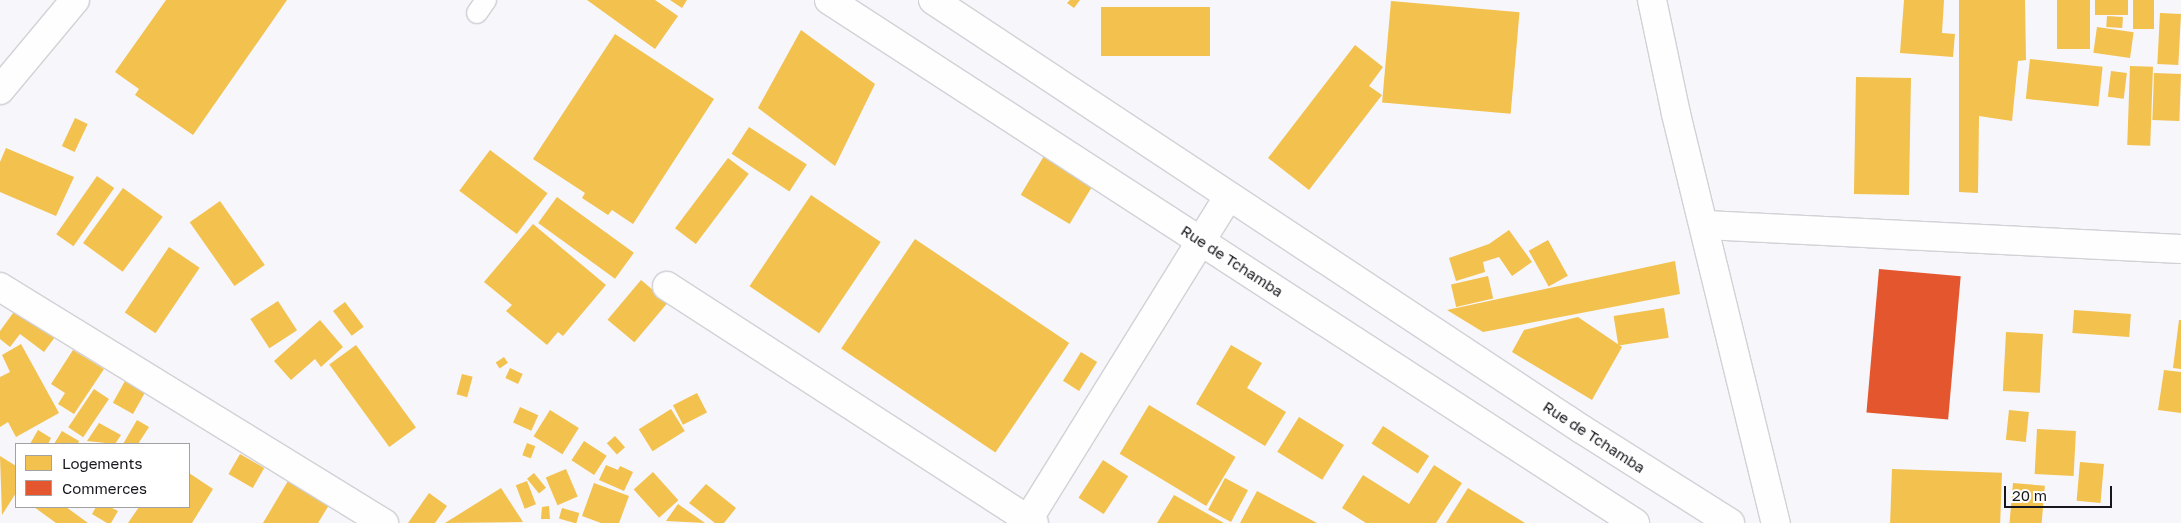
<!DOCTYPE html>
<html>
<head>
<meta charset="utf-8">
<style>
	body { margin:0 }
	#map { position:relative; width:2181px; height:523px; overflow:hidden; background:#f6f6fb; font-family:"Golos Text",sans-serif }
	div>[style] { position:absolute }
	.homes>* { inset:0; background:#f2c14e; transform-origin:0 0 }
	.shops>* { inset:0; background:#e4572e; transform-origin:0 0 }
	.roads { filter:drop-shadow(1px 0 #d1d1d6) drop-shadow(-1px 0 #d1d1d6) drop-shadow(0 1px #d1d1d6) drop-shadow(0 -1px #d1d1d6) }
	.lane>* { height:20px; margin:-10px; padding:0 10px; transform-origin:10px; border-radius:10px; background:#fefefe }
	.street>* { height:28px; margin:-14px; padding:0 14px; transform-origin:14px; border-radius:14px; background:#fefefe }
	.secondary>* { height:28px; margin:-14px; padding:0 14px; transform-origin:14px; border-radius:14px; background:#fefefe }
	span { translate:-50% -50%; white-space:nowrap; text-align:center; line-height:1.15; -webkit-text-stroke:5px #fff; paint-order:stroke }
	.street-label { font-size:15px; color:#17161c }
	.legend { position:absolute; left:15px; top:443px; width:175px; height:65px; box-sizing:border-box; background:#fff; border:1px solid #a2a2a4; margin:0; padding:6px 9px; list-style:none; font-size:15px; color:#17161c }
	.legend li { display:flex; align-items:center; gap:10px; height:25px }
	.legend b { width:25px; border:1px solid #a2a2a4 }
	.scale { position:absolute; left:2004px; top:486px; width:108px; height:22px; box-sizing:border-box; border:2px solid #17161c; border-top:0; padding-left:6px; font-size:15px; line-height:18px; white-space:nowrap; color:#17161c; -webkit-text-stroke:4px #fff; paint-order:stroke }
</style>
</head>
<body>
<div id="map">
	<div class="homes">
		<i style="clip-path:polygon(166px 0,287px 0,193px 135px,135px 95px,139px 89px,115px 72px)"></i>
		<i style="clip-path:polygon(587px 0,655px 0,678px 16px,655px 49px)"></i>
		<i style="clip-path:polygon(670px 0,687px 0,682px 8px)"></i>
		<i style="clip-path:polygon(1070px 0,1080px 0,1074px 8px,1067px 3px)"></i>
		<i style="clip-path:polygon(1904px 0,1944px 0,1942px 33px,1955px 34px,1953px 57px,1900px 53px)"></i>
		<i style="clip-path:polygon(1959px 0,2025px 0,2026px 60px,2018px 61px,2012px 121px,1979px 116px,1978px 193px,1959px 192px)"></i>
		<i style="left:2057px;top:0;width:33px;height:49px"></i>
		<i style="left:2095px;top:0;width:33px;height:15px"></i>
		<i style="left:2133px;top:0;width:21px;height:29px"></i>
		<i style="left:1391px;top:1px;width:129px;height:102px;rotate:5deg"></i>
		<i style="left:1210px;top:7px;width:49px;height:109px;rotate:90deg"></i>
		<i style="left:2160px;top:13px;width:21px;height:51px;rotate:3deg"></i>
		<i style="left:2107px;top:16px;width:16px;height:11px;rotate:4deg"></i>
		<i style="left:2097px;top:27px;width:37px;height:26px;rotate:8deg"></i>
		<i style="clip-path:polygon(801px 30px,875px 84px,835px 166px,758px 108px)"></i>
		<i style="clip-path:polygon(615px 34px,714px 99px,633px 224px,612px 210px,608px 215px,582px 198px,585px 193px,533px 159px)"></i>
		<i style="clip-path:polygon(1355px 45px,1383px 67px,1369px 86px,1382px 95px,1309px 190px,1268px 158px)"></i>
		<i style="left:2030px;top:59px;width:73px;height:40px;rotate:6deg"></i>
		<i style="left:2130px;top:66px;width:23px;height:79px;rotate:2deg"></i>
		<i style="left:2111px;top:71px;width:16px;height:26px;rotate:7deg"></i>
		<i style="left:2154px;top:73px;width:27px;height:47px;rotate:2deg"></i>
		<i style="left:1856px;top:77px;width:55px;height:117px;rotate:1deg"></i>
		<i style="left:75px;top:118px;width:14px;height:31px;rotate:25deg"></i>
		<i style="left:749px;top:127px;width:69px;height:32px;rotate:33deg"></i>
		<i style="clip-path:polygon(6px 148px,74px 177px,56px 216px,0 192px,0 162px)"></i>
		<i style="left:490px;top:150px;width:72px;height:51px;rotate:37deg"></i>
		<i style="left:1047px;top:151px;width:57px;height:51px;rotate:31deg"></i>
		<i style="left:728px;top:158px;width:26px;height:88px;rotate:37deg"></i>
		<i style="left:97px;top:176px;width:21px;height:71px;rotate:35deg"></i>
		<i style="left:123px;top:188px;width:49px;height:68px;rotate:36deg"></i>
		<i style="left:811px;top:195px;width:84px;height:110px;rotate:34deg"></i>
		<i style="left:557px;top:197px;width:95px;height:32px;rotate:36deg"></i>
		<i style="left:220px;top:201px;width:78px;height:37px;rotate:55deg"></i>
		<i style="clip-path:polygon(533px 224px,606px 285px,563px 336px,558px 332px,547px 345px,506px 311px,512px 305px,484px 282px)"></i>
		<i style="clip-path:polygon(1509px 230px,1532px 262px,1512px 276px,1499px 257px,1483px 262px,1485px 272px,1456px 281px,1449px 258px,1489px 244px)"></i>
		<i style="left:915px;top:239px;width:186px;height:132px;rotate:34deg"></i>
		<i style="left:1548px;top:240px;width:41px;height:22px;rotate:61deg"></i>
		<i style="left:169px;top:247px;width:37px;height:79px;rotate:34deg"></i>
		<i style="clip-path:polygon(1675px 261px,1680px 294px,1483px 332px,1447px 310px)"></i>
		<i style="left:1488px;top:276px;width:23px;height:38px;rotate:77deg"></i>
		<i style="left:641px;top:280px;width:35px;height:52px;rotate:40deg"></i>
		<i style="left:278px;top:301px;width:35px;height:33px;rotate:57deg"></i>
		<i style="left:345px;top:302px;width:31px;height:15px;rotate:53deg"></i>
		<i style="left:1664px;top:308px;width:30px;height:51px;rotate:81deg"></i>
		<i style="clip-path:polygon(16px 309px,55px 337px,44px 352px,20px 334px,10px 347px,0 339px,0 331px)"></i>
		<i style="left:2074px;top:310px;width:57px;height:23px;rotate:4deg"></i>
		<i style="clip-path:polygon(1578px 317px,1622px 347px,1592px 400px,1512px 352px,1524px 330px)"></i>
		<i style="clip-path:polygon(320px 320px,343px 347px,321px 367px,315px 359px,291px 380px,274px 361px)"></i>
		<i style="clip-path:polygon(2179px 320px,2181px 320px,2181px 369px,2173px 368px)"></i>
		<i style="left:2006px;top:332px;width:37px;height:59px;rotate:3deg"></i>
		<i style="clip-path:polygon(21px 344px,59px 413px,16px 437px,8px 422px,0 427px,0 377px,10px 372px,2px 355px)"></i>
		<i style="left:356px;top:345px;width:102px;height:33px;rotate:54deg"></i>
		<i style="clip-path:polygon(1231px 345px,1262px 363px,1247px 388px,1286px 412px,1265px 446px,1196px 404px)"></i>
		<i style="clip-path:polygon(73px 350px,104px 369px,74px 414px,58px 404px,65px 393px,51px 384px)"></i>
		<i style="left:1081px;top:352px;width:19px;height:34px;rotate:32deg"></i>
		<i style="left:504px;top:357px;width:7px;height:10px;rotate:56deg"></i>
		<i style="left:510px;top:368px;width:14px;height:11px;rotate:25deg"></i>
		<i style="clip-path:polygon(2164px 370px,2181px 372px,2181px 413px,2158px 410px)"></i>
		<i style="left:462px;top:374px;width:11px;height:21px;rotate:15deg"></i>
		<i style="left:125px;top:381px;width:23px;height:25px;rotate:29deg"></i>
		<i style="left:94px;top:389px;width:18px;height:46px;rotate:34deg"></i>
		<i style="left:697px;top:393px;width:22px;height:27px;rotate:63deg"></i>
		<i style="left:1149px;top:405px;width:101px;height:57px;rotate:31deg"></i>
		<i style="left:520px;top:407px;width:20px;height:17px;rotate:24deg"></i>
		<i style="left:671px;top:409px;width:26px;height:38px;rotate:58deg"></i>
		<i style="left:550px;top:410px;width:34px;height:31px;rotate:32deg"></i>
		<i style="left:2009px;top:410px;width:20px;height:30px;rotate:6deg"></i>
		<i style="left:1299px;top:417px;width:53px;height:41px;rotate:32deg"></i>
		<i style="clip-path:polygon(137px 420px,149px 427px,138px 444px,123px 444px)"></i>
		<i style="clip-path:polygon(99px 423px,121px 435px,115px 444px,87px 441px)"></i>
		<i style="left:1383px;top:426px;width:55px;height:21px;rotate:33deg"></i>
		<i style="left:2037px;top:429px;width:39px;height:45px;rotate:3deg"></i>
		<i style="clip-path:polygon(38px 430px,51px 438px,48px 444px,30px 444px)"></i>
		<i style="clip-path:polygon(62px 431px,79px 441px,78px 444px,54px 444px)"></i>
		<i style="left:615px;top:436px;width:15px;height:11px;rotate:48deg"></i>
		<i style="left:584px;top:441px;width:27px;height:23px;rotate:33deg"></i>
		<i style="left:527px;top:443px;width:9px;height:13px;rotate:21deg"></i>
		<i style="left:240px;top:454px;width:28px;height:23px;rotate:30deg"></i>
		<i style="clip-path:polygon(0 456px,16px 466px,16px 493px,2px 515px)"></i>
		<i style="left:1103px;top:460px;width:30px;height:45px;rotate:33deg"></i>
		<i style="left:2080px;top:462px;width:24px;height:39px;rotate:5deg"></i>
		<i style="clip-path:polygon(606px 465px,618px 470px,620px 466px,633px 472px,624px 491px,599px 480px)"></i>
		<i style="clip-path:polygon(1434px 465px,1462px 483px,1436px 523px,1366px 523px,1342px 508px,1363px 475px,1409px 504px)"></i>
		<i style="left:566px;top:469px;width:30px;height:22px;rotate:67deg"></i>
		<i style="left:1892px;top:469px;width:110px;height:54px;rotate:2deg"></i>
		<i style="left:653px;top:472px;width:38px;height:26px;rotate:48deg"></i>
		<i style="clip-path:polygon(189px 473px,213px 489px,192px 523px,128px 523px,139px 507px,189px 507px)"></i>
		<i style="left:534px;top:473px;width:19px;height:9px;rotate:51deg"></i>
		<i style="left:1225px;top:478px;width:26px;height:36px;rotate:28deg"></i>
		<i style="clip-path:polygon(288px 481px,329px 505px,318px 523px,263px 523px)"></i>
		<i style="left:527px;top:481px;width:25px;height:12px;rotate:69deg"></i>
		<i style="clip-path:polygon(594px 483px,629px 496px,619px 523px,601px 523px,582px 516px)"></i>
		<i style="left:2013px;top:483px;width:32px;height:40px;rotate:5deg"></i>
		<i style="clip-path:polygon(706px 484px,736px 508px,724px 523px,715px 523px,689px 503px)"></i>
		<i style="clip-path:polygon(501px 488px,523px 522px,445px 523px)"></i>
		<i style="clip-path:polygon(1468px 488px,1525px 523px,1446px 523px)"></i>
		<i style="clip-path:polygon(1257px 491px,1317px 523px,1240px 523px)"></i>
		<i style="clip-path:polygon(429px 493px,447px 506px,435px 523px,408px 523px)"></i>
		<i style="clip-path:polygon(1174px 495px,1224px 523px,1157px 523px)"></i>
		<i style="clip-path:polygon(678px 504px,705px 523px,666px 521px)"></i>
		<i style="clip-path:polygon(549px 506px,550px 519px,541px 519px,542px 507px)"></i>
		<i style="clip-path:polygon(34px 507px,66px 507px,88px 523px,56px 523px)"></i>
		<i style="clip-path:polygon(96px 507px,110px 507px,118px 511px,111px 523px,107px 523px,92px 514px)"></i>
		<i style="left:562px;top:508px;width:18px;height:11px;rotate:16deg"></i>
	</div>
	<div class="shops">
		<i style="left:1879px;top:269px;width:82px;height:144px;rotate:5deg"></i>
	</div>
	<div class="roads">
		<div class="lane">
			<i style="left:477px;top:13px;width:16px;rotate:-55deg"></i>
		</div>
		<div class="street">
			<i style="left:1652px;top:0;width:116px;rotate:78.1deg"></i>
			<i style="left:1676px;top:114px;width:421px;rotate:76.3deg"></i>
			<i style="left:0;top:90px;width:117px;rotate:-50.2deg"></i>
			<i style="left:1705px;top:225px;width:477px;rotate:2.9deg"></i>
			<i style="left:667px;top:286px;width:437px;rotate:32.9deg"></i>
			<i style="left:0;top:287px;width:451px;rotate:31.6deg"></i>
			<i style="left:1026px;top:523px;width:384px;rotate:-58.2deg"></i>
		</div>
		<div class="secondary">
			<i style="left:829px;top:0;width:961px;rotate:32.98deg"></i>
			<i style="left:933px;top:0;width:779px;rotate:33.49deg"></i>
			<i style="left:1583px;top:430px;width:174px;rotate:32.3deg"></i>
		</div>
	</div>
	<div class="street-label">
		<span style="left:1232px;top:261px;rotate:33deg">Rue de Tchamba</span>
		<span style="left:1594px;top:437px;rotate:33deg">Rue de Tchamba</span>
	</div>
	<ul class="legend">
	<li><b style="height:14px;background:#f2c14e"></b>Logements</li>
	<li><b style="height:14px;background:#e4572e"></b>Commerces</li>
	</ul>
	<div class="scale">20 m</div>
</div>
</body>
</html>
